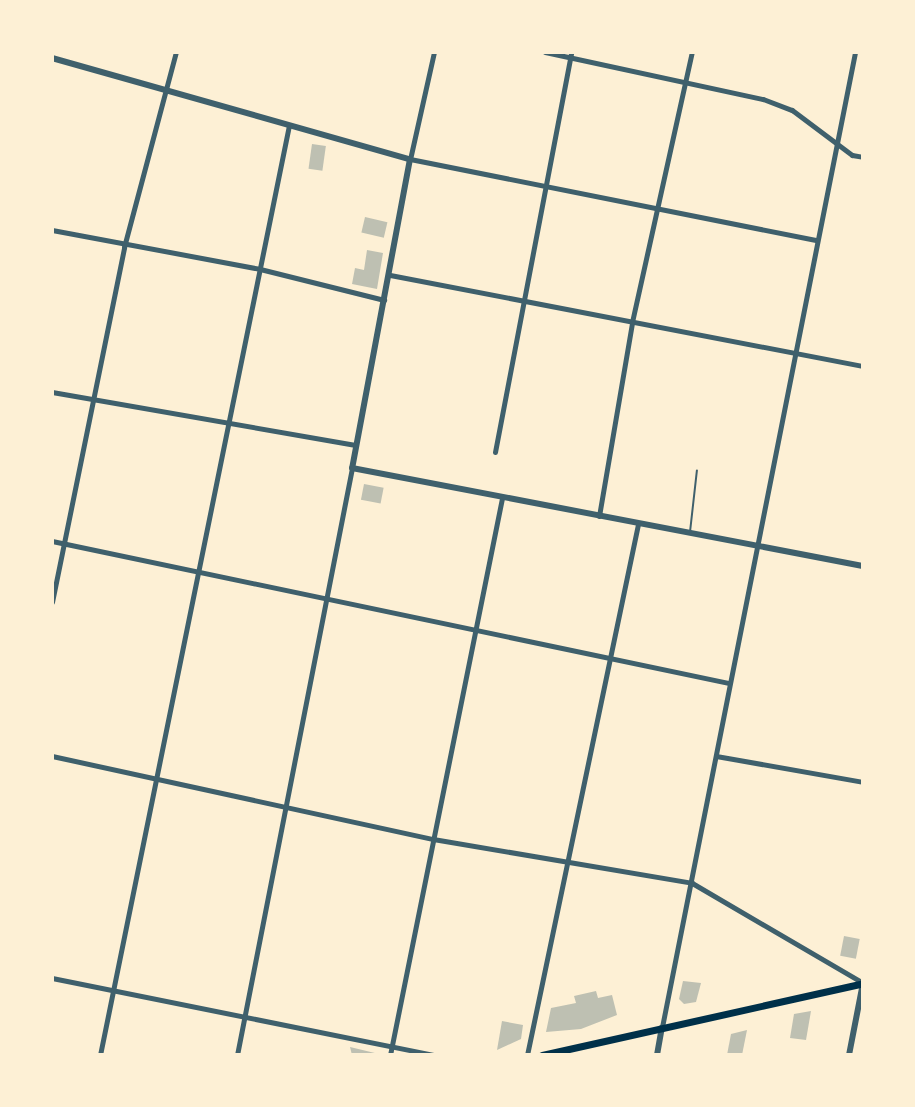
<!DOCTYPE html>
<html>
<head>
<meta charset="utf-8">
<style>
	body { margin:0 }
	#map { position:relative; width:915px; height:1107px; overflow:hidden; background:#fdf0d5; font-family:"Source Serif 4",serif }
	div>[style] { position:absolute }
	.building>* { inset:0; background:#bec0b2; transform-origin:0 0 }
	.service>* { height:2px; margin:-1px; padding:0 1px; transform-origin:1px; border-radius:1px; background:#3f606c }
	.minor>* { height:5px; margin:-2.5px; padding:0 2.5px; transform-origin:2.5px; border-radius:2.5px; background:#3f606c }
	.tertiary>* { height:6px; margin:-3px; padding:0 3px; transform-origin:3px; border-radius:3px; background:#3f606c }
	.secondary>* { height:7px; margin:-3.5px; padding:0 3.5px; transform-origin:3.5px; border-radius:3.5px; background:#003049 }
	span { translate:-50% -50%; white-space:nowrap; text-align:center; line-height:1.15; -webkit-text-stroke:8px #fdf0d5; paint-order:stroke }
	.frame { position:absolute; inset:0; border:54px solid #fdf0d5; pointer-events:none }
</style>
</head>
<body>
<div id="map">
	<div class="building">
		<i style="left:312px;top:144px;width:14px;height:25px;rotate:8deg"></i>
		<i style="left:365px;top:217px;width:23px;height:16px;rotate:13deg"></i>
		<i style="clip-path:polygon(367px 250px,383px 253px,377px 289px,352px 284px,355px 268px,364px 270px)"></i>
		<i style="left:364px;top:484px;width:20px;height:16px;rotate:11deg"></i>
		<i style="left:844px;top:936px;width:16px;height:20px;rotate:11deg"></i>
		<i style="clip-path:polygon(683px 981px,701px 983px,696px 1002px,684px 1004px,679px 999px)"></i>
		<i style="clip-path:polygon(596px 991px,598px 998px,612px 995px,617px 1015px,581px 1029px,546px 1032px,551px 1008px,576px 1003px,574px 996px)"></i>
		<i style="clip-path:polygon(811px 1011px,806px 1040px,790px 1038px,794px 1014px)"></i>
		<i style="clip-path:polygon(502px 1021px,523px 1025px,521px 1039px,497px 1050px)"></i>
		<i style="clip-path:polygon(747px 1030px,742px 1055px,727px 1055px,731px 1034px)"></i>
		<i style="clip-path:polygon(350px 1047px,379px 1054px,379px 1055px,352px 1055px)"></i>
	</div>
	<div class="service">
		<i style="left:690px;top:532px;width:62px;rotate:-83.6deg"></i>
	</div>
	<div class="minor">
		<i style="left:434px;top:52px;width:110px;rotate:102.6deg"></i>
		<i style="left:410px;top:159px;width:415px;rotate:11.3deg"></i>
		<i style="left:545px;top:52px;width:223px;rotate:12.2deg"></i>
		<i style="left:763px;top:99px;width:31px;rotate:21deg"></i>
		<i style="left:792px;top:110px;width:75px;rotate:36.9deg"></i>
		<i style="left:852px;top:155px;width:11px;rotate:10deg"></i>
		<i style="left:52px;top:230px;width:212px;rotate:10.6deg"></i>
		<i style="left:260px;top:269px;width:128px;rotate:14deg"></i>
		<i style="left:390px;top:275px;width:482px;rotate:10.9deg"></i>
		<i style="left:52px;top:392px;width:308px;rotate:9.9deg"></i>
		<i style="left:495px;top:452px;width:407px;rotate:-79.2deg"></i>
		<i style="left:599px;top:516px;width:197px;rotate:-80.3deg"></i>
		<i style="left:632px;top:322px;width:277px;rotate:-77.5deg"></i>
		<i style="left:52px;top:541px;width:692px;rotate:11.85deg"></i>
		<i style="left:52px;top:602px;width:362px;rotate:-78.5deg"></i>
		<i style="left:124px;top:247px;width:202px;rotate:-75.1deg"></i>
		<i style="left:52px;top:756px;width:390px;rotate:12.3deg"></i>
		<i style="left:433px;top:839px;width:263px;rotate:9.6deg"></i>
		<i style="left:692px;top:883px;width:198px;rotate:30.3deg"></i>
		<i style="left:716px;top:756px;width:149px;rotate:10deg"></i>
		<i style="left:52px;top:978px;width:389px;rotate:11.4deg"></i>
		<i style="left:662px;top:1027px;width:994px;rotate:-78.8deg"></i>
		<i style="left:100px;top:1055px;width:949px;rotate:-78.51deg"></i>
		<i style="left:237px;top:1055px;width:598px;rotate:-78.92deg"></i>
		<i style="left:390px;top:1055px;width:568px;rotate:-78.63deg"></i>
		<i style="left:527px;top:1055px;width:542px;rotate:-78.19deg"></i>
	</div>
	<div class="tertiary">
		<i style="left:52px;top:58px;width:372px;rotate:15.8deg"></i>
		<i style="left:410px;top:159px;width:314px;rotate:100.6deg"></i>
		<i style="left:352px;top:468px;width:520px;rotate:10.86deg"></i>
		<i style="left:657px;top:1055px;width:28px;rotate:-80deg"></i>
		<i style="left:849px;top:1055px;width:73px;rotate:-79deg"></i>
	</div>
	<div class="secondary">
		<i style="left:542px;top:1055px;width:329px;rotate:-12.6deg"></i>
	</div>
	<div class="frame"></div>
</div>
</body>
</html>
